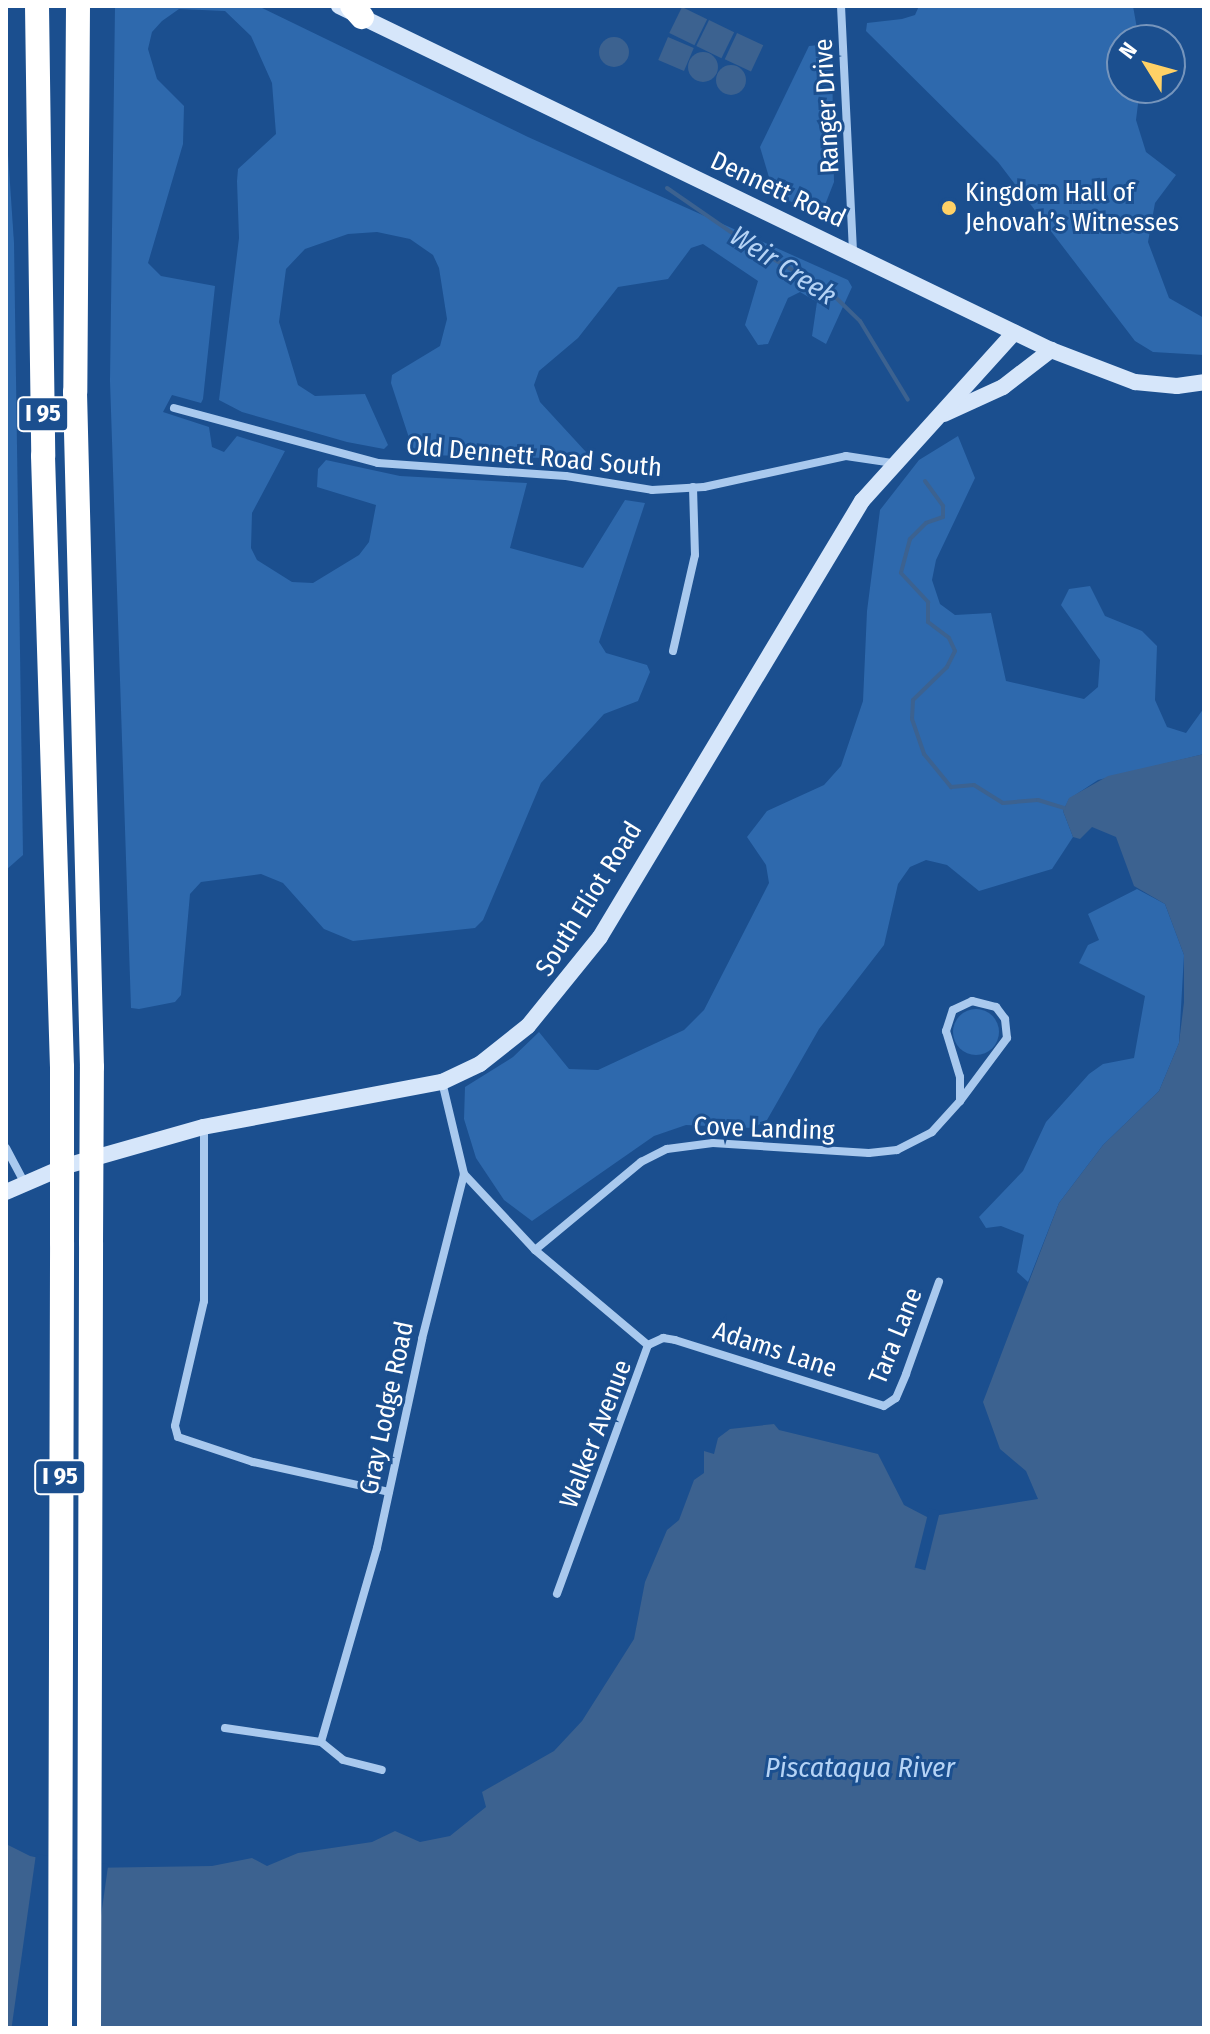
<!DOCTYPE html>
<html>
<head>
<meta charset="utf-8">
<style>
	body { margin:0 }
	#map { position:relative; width:1210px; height:2034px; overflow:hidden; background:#1b4f8f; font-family:"Fira Sans Condensed",sans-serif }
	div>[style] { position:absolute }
	.green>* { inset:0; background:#2e69ad }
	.round { border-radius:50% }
	.water>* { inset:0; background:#3c6290; transform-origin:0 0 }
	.pier>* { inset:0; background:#1b4f8f; transform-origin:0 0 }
	.stream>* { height:4px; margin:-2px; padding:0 2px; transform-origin:2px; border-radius:2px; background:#3c6290 }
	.street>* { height:8px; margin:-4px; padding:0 4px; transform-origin:4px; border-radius:4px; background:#a9c9ee }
	.secondary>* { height:16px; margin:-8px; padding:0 8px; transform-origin:8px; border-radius:8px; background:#d6e6fa }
	.highway>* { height:24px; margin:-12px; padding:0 12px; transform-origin:12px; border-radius:12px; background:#fff }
	.highway-bridge>* { height:24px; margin:-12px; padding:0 12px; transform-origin:12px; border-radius:12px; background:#fff }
	.dots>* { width:22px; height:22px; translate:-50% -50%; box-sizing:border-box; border:4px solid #1b4f8f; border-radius:50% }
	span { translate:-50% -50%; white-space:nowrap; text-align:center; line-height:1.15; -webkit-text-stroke:6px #1b4f8f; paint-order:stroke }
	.shield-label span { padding:2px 6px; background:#1b4f8f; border:2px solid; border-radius:6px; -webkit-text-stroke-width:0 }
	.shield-label { font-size:24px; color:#fff; font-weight:700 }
	.street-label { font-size:26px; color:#fff }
	.poi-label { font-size:26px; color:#fff }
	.left { translate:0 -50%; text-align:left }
	.water-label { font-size:28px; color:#b5d3f5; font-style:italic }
	.frame { position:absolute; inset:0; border:8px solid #fff; pointer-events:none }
	.north { position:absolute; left:1106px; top:24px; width:80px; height:80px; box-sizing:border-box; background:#1b4f8f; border:2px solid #7695bc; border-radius:50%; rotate:307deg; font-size:22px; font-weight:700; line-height:32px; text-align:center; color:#fff }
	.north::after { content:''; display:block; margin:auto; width:28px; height:36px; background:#ffd166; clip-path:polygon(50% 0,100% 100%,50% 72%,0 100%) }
</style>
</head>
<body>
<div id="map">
	<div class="green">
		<i style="clip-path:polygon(115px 6px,258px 6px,528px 137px,848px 280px,852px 287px,826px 344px,812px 336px,817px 302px,800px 292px,788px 298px,768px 344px,758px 345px,745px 325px,758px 281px,703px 244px,691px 248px,668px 279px,618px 287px,578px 338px,539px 371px,534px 385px,540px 402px,586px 452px,583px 459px,427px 455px,412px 447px,391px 383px,392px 375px,440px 346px,447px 319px,439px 268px,433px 255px,410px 239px,377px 232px,348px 234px,305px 249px,286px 269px,279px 322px,298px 385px,315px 396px,365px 394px,388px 445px,384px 449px,347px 442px,242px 412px,219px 400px,239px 238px,237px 181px,238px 169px,276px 134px,272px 83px,251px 36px,225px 11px,179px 9px,162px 21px,152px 32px,148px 49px,157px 79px,184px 106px,183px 144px,148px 263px,161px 276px,215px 286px,203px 399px,201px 403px,172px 395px,163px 412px,209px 427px,212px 447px,224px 452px,237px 436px,285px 451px,252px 513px,251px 548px,257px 560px,292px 582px,313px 583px,359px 555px,369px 542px,376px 505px,317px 487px,318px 469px,326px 460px,400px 476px,527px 483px,510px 548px,583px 568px,625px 500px,645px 503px,599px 642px,606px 653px,647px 665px,650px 672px,638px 701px,604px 714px,541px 783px,483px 920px,475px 928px,353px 941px,324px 929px,283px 883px,261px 874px,201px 882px,190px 894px,181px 995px,175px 1002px,139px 1009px,131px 1008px,110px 381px)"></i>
		<i style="clip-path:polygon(919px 6px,1133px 6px,1139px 40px,1122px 40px,1122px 88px,1140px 88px,1136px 120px,1146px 152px,1176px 175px,1155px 203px,1148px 242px,1169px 298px,1204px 318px,1204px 355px,1153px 352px,1135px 341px,998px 162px,866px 31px,867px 23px,902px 19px,915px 15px)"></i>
		<i style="clip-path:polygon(819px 45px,832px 57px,834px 182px,825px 205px,809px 210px,783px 198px,771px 184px,760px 147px,809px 46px)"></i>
		<i style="clip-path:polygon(6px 124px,14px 243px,23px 855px,6px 870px)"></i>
		<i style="clip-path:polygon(958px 436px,975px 478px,936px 560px,932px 580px,940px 604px,955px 615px,991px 613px,1006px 681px,1084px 699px,1098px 687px,1100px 660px,1061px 605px,1069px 589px,1090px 586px,1105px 616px,1142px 631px,1157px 646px,1155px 700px,1167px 727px,1186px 733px,1204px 708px,1204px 754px,1098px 780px,1069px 799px,1063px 811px,1073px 837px,1052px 869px,979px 891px,947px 865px,926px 860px,910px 867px,898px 884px,884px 945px,819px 1029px,767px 1120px,753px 1128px,686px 1125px,654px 1136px,532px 1221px,504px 1200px,476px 1158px,464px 1119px,465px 1087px,513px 1057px,539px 1032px,569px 1069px,598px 1070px,684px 1030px,704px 1010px,769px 883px,766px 865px,747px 837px,767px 811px,824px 785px,841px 766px,863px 701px,867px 611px,880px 510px,919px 460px)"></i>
		<i style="clip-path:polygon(1137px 889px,1165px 904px,1184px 955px,1179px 1043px,1159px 1091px,1103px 1145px,1059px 1203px,1028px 1282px,1017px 1272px,1024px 1235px,1001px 1226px,986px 1228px,979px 1217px,1023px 1171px,1046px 1122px,1089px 1074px,1103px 1064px,1134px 1058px,1145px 996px,1079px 963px,1088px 945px,1099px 940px,1088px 914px)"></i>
		<i class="round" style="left:953px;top:1009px;width:46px;height:46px"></i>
	</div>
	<div class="water">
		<i style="left:682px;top:7px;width:28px;height:29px;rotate:26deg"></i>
		<i style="left:709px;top:20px;width:28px;height:29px;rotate:26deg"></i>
		<i style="left:737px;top:33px;width:29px;height:29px;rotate:25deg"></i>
		<i style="left:668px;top:37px;width:28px;height:25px;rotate:23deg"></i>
		<i class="round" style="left:599px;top:37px;width:30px;height:30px"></i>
		<i class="round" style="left:688px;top:52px;width:30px;height:30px"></i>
		<i class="round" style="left:716px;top:65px;width:30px;height:30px"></i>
		<i style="clip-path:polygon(1204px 754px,1204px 2028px,6px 2028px,6px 1844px,30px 1856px,84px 1868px,212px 1866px,252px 1858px,267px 1866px,298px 1853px,372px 1842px,395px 1831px,420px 1842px,450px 1836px,486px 1807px,482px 1792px,554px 1751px,582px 1721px,634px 1639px,645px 1582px,667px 1530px,679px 1520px,694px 1480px,704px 1473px,704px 1451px,714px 1454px,718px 1438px,730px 1429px,774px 1424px,779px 1430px,878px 1454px,904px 1505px,927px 1517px,1038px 1499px,1026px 1471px,1000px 1449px,983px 1402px,1059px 1203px,1103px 1145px,1159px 1091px,1179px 1043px,1184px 1002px,1184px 955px,1165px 904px,1134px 886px,1116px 837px,1092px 827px,1080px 839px,1073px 837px,1063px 811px,1069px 798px,1108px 776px)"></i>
	</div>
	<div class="pier">
		<i style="left:940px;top:1511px;width:61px;height:11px;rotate:104deg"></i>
		<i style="left:36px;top:1854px;width:73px;height:174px;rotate:8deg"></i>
	</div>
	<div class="stream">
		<i style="left:667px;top:188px;width:109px;rotate:34.6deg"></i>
		<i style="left:757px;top:250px;width:81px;rotate:29.4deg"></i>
		<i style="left:828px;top:290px;width:45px;rotate:44.1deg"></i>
		<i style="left:860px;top:321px;width:92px;rotate:58.7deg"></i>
		<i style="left:925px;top:481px;width:31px;rotate:54deg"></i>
		<i style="left:943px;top:506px;width:11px;rotate:90deg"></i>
		<i style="left:943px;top:517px;width:18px;rotate:161deg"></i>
		<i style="left:926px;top:523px;width:23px;rotate:135deg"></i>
		<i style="left:910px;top:539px;width:35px;rotate:105deg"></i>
		<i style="left:901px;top:573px;width:40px;rotate:47deg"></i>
		<i style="left:928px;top:602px;width:20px;rotate:90deg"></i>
		<i style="left:928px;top:622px;width:26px;rotate:37deg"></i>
		<i style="left:949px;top:638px;width:14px;rotate:65deg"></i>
		<i style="left:955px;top:651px;width:18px;rotate:117deg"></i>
		<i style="left:947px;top:667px;width:47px;rotate:135.9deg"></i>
		<i style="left:913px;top:700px;width:19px;rotate:93deg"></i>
		<i style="left:912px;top:719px;width:37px;rotate:71deg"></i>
		<i style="left:924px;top:754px;width:43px;rotate:50.7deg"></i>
		<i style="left:951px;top:787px;width:23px;rotate:-5deg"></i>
		<i style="left:974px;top:785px;width:34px;rotate:32deg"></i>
		<i style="left:1003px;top:803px;width:35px;rotate:-5deg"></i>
		<i style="left:1038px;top:800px;width:27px;rotate:17deg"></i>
	</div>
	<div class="street">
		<i style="left:841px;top:6px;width:246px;rotate:87.2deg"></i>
		<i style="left:174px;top:408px;width:211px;rotate:15.1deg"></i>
		<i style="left:378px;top:463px;width:188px;rotate:4deg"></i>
		<i style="left:566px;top:476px;width:87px;rotate:9.2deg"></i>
		<i style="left:652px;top:490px;width:52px;rotate:-3.3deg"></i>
		<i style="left:704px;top:487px;width:145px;rotate:-12.3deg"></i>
		<i style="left:846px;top:456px;width:48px;rotate:8.5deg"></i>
		<i style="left:673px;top:651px;width:98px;rotate:-77.1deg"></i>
		<i style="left:695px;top:555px;width:68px;rotate:-91.7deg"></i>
		<i style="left:972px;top:1001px;width:25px;rotate:14deg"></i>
		<i style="left:996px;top:1007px;width:15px;rotate:53deg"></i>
		<i style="left:1005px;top:1019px;width:19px;rotate:84deg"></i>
		<i style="left:1007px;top:1038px;width:79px;rotate:126.7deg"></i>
		<i style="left:960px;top:1101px;width:24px;rotate:-90deg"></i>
		<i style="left:960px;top:1077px;width:48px;rotate:-106.9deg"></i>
		<i style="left:946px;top:1031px;width:22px;rotate:-72deg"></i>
		<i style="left:953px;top:1010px;width:21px;rotate:-25deg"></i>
		<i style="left:204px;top:1128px;width:173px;rotate:90deg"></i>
		<i style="left:204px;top:1301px;width:128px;rotate:103.1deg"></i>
		<i style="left:175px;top:1426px;width:11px;rotate:75deg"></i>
		<i style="left:178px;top:1437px;width:79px;rotate:18.4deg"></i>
		<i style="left:253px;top:1462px;width:139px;rotate:12.4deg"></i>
		<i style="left:6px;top:1148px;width:40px;rotate:62deg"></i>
		<i style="left:464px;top:1174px;width:104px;rotate:46.9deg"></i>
		<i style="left:535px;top:1250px;width:148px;rotate:40.1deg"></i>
		<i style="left:648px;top:1345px;width:265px;rotate:110.1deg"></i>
		<i style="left:535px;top:1250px;width:138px;rotate:-39.7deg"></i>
		<i style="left:641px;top:1162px;width:29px;rotate:-27deg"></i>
		<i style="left:667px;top:1149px;width:46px;rotate:-7.4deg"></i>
		<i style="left:713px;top:1143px;width:156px;rotate:3.7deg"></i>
		<i style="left:869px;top:1153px;width:28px;rotate:-6deg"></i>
		<i style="left:897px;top:1150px;width:39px;rotate:-27deg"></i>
		<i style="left:932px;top:1132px;width:42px;rotate:-47.9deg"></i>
		<i style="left:648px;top:1345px;width:17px;rotate:-25deg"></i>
		<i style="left:663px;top:1338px;width:12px;rotate:9deg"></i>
		<i style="left:675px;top:1340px;width:219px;rotate:17.5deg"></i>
		<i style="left:884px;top:1406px;width:14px;rotate:-34deg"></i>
		<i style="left:896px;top:1398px;width:26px;rotate:-67deg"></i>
		<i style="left:906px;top:1374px;width:98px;rotate:-70.3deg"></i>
		<i style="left:225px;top:1728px;width:97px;rotate:8.3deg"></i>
		<i style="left:321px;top:1742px;width:28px;rotate:39deg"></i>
		<i style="left:343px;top:1760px;width:40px;rotate:14.4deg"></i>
		<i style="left:321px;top:1742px;width:202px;rotate:-73.9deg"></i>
		<i style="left:377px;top:1548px;width:214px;rotate:-77.8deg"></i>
		<i style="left:422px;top:1339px;width:170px;rotate:-75.7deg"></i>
		<i style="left:464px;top:1174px;width:95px;rotate:-103.4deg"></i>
	</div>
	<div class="secondary">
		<i style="left:339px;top:6px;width:791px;rotate:25.79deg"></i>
		<i style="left:1051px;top:350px;width:90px;rotate:20.9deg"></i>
		<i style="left:1135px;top:382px;width:42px;rotate:5.4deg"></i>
		<i style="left:1177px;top:386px;width:27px;rotate:-8deg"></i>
		<i style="left:944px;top:414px;width:65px;rotate:-24.6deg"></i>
		<i style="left:1003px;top:387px;width:61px;rotate:-37.6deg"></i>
		<i style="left:6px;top:1192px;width:65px;rotate:-23.4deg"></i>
		<i style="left:66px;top:1166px;width:142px;rotate:-15.9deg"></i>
		<i style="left:203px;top:1127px;width:243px;rotate:-10.7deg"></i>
		<i style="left:442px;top:1082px;width:42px;rotate:-25.3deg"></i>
		<i style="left:480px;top:1064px;width:61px;rotate:-38.4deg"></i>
		<i style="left:528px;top:1026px;width:114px;rotate:-51deg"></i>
		<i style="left:600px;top:937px;width:509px;rotate:-59deg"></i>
		<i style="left:862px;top:501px;width:227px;rotate:-47.9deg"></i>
	</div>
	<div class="highway">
		<i style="left:37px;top:6px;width:450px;rotate:89.2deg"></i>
		<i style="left:43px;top:456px;width:611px;rotate:88.22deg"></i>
		<i style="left:78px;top:6px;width:386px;rotate:90.4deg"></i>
		<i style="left:75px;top:392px;width:675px;rotate:88.56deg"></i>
		<i style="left:352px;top:6px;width:15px;rotate:48deg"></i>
		<i style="left:60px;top:2028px;width:785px;rotate:-89.85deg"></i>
		<i style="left:89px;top:2028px;width:785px;rotate:-89.85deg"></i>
	</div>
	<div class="highway-bridge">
		<i style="left:62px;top:1067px;width:176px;rotate:90deg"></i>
		<i style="left:91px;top:1243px;width:176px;rotate:-89.7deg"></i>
	</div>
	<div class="dots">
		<i style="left:949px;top:208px;background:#ffd166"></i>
	</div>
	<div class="shield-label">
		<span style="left:43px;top:414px">I 95</span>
		<span style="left:60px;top:1477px">I 95</span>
	</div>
	<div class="street-label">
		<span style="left:827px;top:106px;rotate:-93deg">Ranger Drive</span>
		<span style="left:778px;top:190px;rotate:25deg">Dennett Road</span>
		<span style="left:534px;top:457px;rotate:5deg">Old Dennett Road South</span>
		<span style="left:589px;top:899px;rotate:-58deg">South Eliot Road</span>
		<span style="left:764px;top:1129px;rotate:2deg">Cove Landing</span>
		<span style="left:896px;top:1336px;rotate:-68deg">Tara Lane</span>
		<span style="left:775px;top:1350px;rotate:18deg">Adams Lane</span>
		<span style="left:387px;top:1408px;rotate:-78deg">Gray Lodge Road</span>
		<span style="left:596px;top:1434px;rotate:-69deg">Walker Avenue</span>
	</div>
	<div class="poi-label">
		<span class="left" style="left:965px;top:208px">Kingdom Hall of<br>Jehovah’s Witnesses</span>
	</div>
	<div class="water-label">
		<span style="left:783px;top:266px;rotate:33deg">Weir Creek</span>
		<span style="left:860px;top:1768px">Piscataqua River</span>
	</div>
	<div class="frame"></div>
	<div class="north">N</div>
</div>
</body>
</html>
